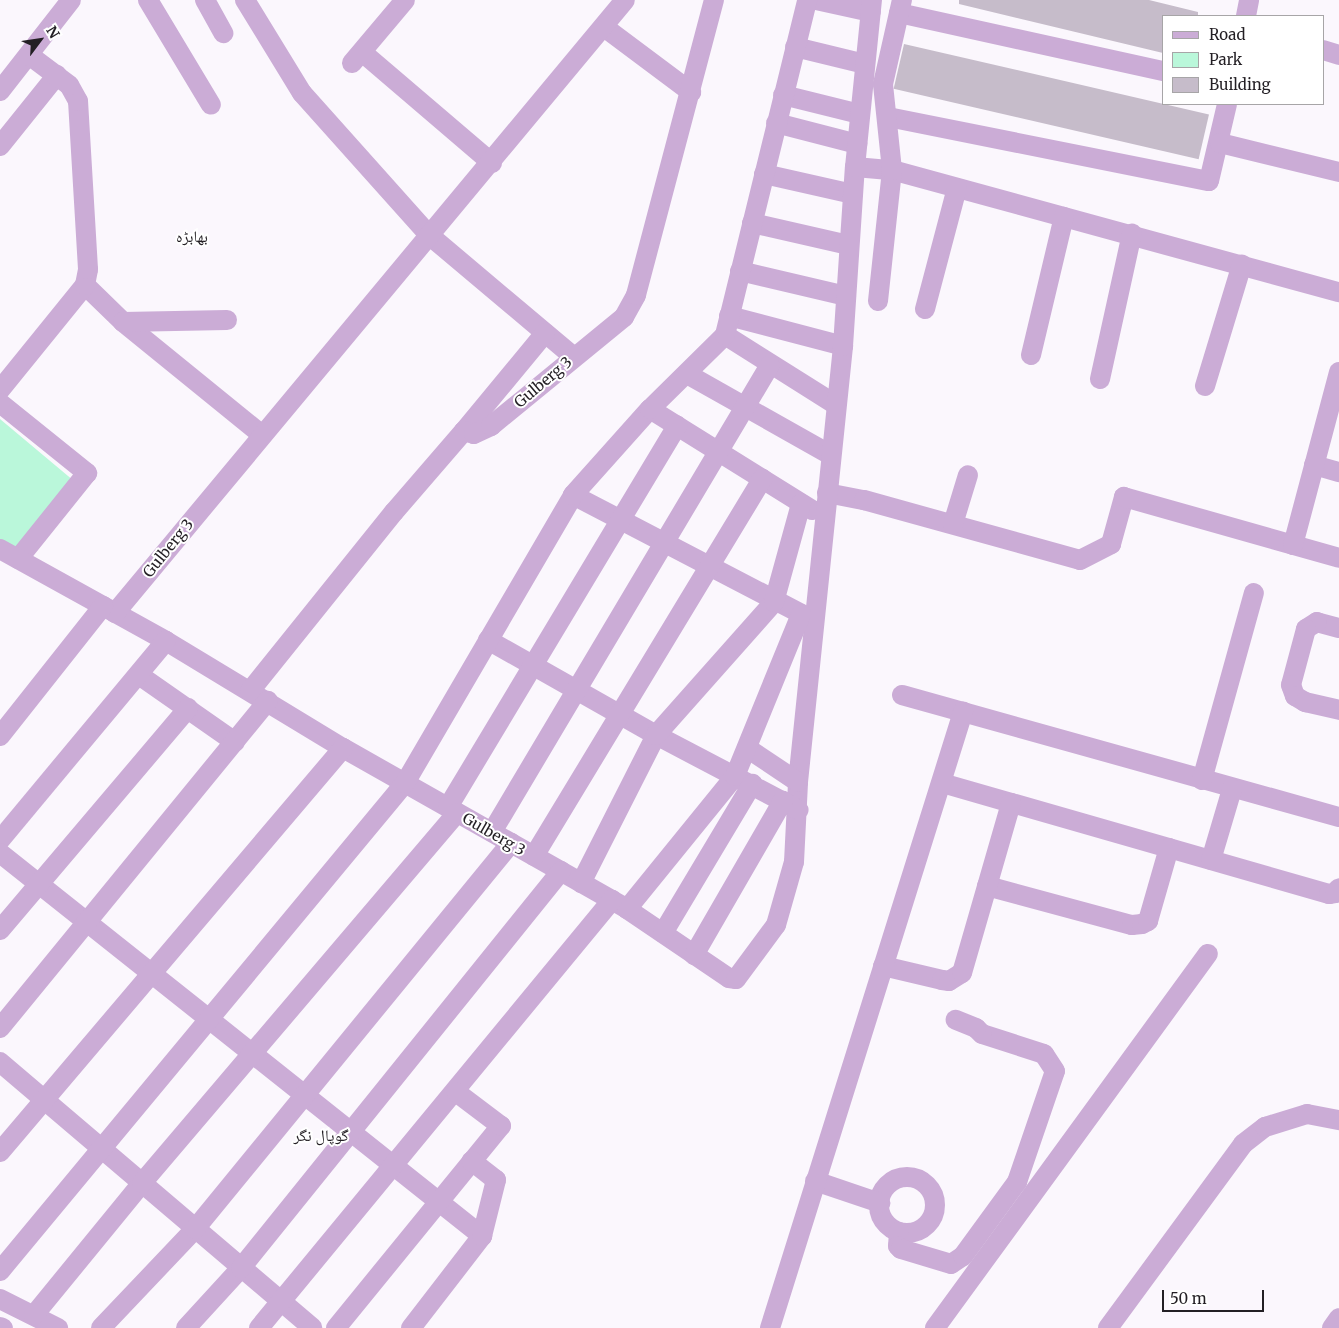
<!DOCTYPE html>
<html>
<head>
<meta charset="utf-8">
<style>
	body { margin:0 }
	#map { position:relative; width:1339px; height:1328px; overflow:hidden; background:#fbf7fd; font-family:Merriweather,"Noto Naskh Arabic",serif }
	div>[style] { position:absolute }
	.green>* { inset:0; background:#baf7da }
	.building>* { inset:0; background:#c6bcca; transform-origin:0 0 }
	.minor>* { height:20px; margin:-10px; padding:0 10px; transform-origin:10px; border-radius:10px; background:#cbacd6 }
	.minor>.ring { margin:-10px; padding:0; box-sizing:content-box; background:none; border:20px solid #cbacd6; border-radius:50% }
	span { translate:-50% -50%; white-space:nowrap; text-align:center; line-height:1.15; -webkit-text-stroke:4px #fff; paint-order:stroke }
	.street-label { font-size:15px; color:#231f24 }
	.neighbourhood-label { font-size:16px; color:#231f24 }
	.legend { position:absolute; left:1162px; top:15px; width:162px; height:90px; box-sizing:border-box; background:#fff; border:1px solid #a7a5a7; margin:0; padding:6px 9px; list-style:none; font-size:15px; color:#231f24 }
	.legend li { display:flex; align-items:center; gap:10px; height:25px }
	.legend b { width:25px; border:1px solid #a7a5a7 }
	.north { position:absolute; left:15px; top:15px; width:50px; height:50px; -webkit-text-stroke:4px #fff; paint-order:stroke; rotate:59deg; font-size:14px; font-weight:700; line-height:20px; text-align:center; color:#231f24 }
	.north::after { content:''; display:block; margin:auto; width:18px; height:22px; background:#231f24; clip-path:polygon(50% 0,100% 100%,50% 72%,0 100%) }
	.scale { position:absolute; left:1162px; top:1290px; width:102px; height:22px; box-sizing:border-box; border:2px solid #231f24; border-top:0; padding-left:6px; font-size:15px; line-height:18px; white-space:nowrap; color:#231f24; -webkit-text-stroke:4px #fff; paint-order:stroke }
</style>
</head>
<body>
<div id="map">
	<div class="green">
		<i style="clip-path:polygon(0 419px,74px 481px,19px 551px,0 539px)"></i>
	</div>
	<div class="building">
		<i style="clip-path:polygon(959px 0,1149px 0,1198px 12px,1198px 16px,1163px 16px,1163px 53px,959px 4px)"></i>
		<i style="left:904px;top:44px;width:313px;height:46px;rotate:13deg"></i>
	</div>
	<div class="minor">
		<i style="left:148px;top:0;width:122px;rotate:59deg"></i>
		<i style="left:205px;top:0;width:38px;rotate:61deg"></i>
		<i style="left:245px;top:0;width:109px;rotate:58.5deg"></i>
		<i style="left:302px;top:93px;width:191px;rotate:48.2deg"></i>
		<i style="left:429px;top:235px;width:189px;rotate:40.1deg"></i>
		<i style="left:816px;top:0;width:56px;rotate:12.3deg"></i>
		<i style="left:899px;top:13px;width:270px;rotate:12.4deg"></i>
		<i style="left:1246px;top:16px;width:16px;rotate:-79deg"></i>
		<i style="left:604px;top:27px;width:109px;rotate:36.8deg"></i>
		<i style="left:795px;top:47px;width:72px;rotate:13.7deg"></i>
		<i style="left:1323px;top:50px;width:17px;rotate:17deg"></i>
		<i style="left:362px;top:52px;width:171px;rotate:40.5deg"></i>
		<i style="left:352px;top:63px;width:82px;rotate:-49.9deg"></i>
		<i style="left:0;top:91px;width:115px;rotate:-52deg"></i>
		<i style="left:783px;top:95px;width:79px;rotate:13.9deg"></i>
		<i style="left:888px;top:117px;width:327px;rotate:11.3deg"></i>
		<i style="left:1209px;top:181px;width:79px;rotate:-76.8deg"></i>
		<i style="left:776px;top:123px;width:84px;rotate:14.5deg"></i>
		<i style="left:1220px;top:143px;width:122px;rotate:13.7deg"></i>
		<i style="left:0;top:146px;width:91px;rotate:-51.2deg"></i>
		<i style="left:855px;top:167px;width:37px;rotate:5deg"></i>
		<i style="left:892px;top:170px;width:463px;rotate:15.3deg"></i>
		<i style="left:764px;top:174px;width:91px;rotate:12.7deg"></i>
		<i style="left:752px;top:223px;width:99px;rotate:12.8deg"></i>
		<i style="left:740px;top:271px;width:109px;rotate:13.3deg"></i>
		<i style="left:85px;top:285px;width:53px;rotate:44.2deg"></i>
		<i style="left:123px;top:322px;width:178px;rotate:39.1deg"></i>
		<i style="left:878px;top:301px;width:132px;rotate:-83.9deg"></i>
		<i style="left:892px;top:170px;width:86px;rotate:-96deg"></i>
		<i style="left:883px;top:84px;width:86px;rotate:-77.3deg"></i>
		<i style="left:925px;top:309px;width:125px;rotate:-75.2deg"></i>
		<i style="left:729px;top:316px;width:118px;rotate:14.7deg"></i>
		<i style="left:123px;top:322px;width:104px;rotate:-1.1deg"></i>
		<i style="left:725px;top:335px;width:131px;rotate:32.2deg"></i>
		<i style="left:1031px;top:355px;width:142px;rotate:-76.6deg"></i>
		<i style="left:687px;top:374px;width:165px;rotate:29.4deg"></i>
		<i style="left:1100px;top:379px;width:149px;rotate:-77.6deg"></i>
		<i style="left:1205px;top:386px;width:127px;rotate:-73.1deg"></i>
		<i style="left:0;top:390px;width:135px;rotate:-51deg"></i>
		<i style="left:85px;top:285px;width:16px;rotate:-79deg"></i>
		<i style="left:88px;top:269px;width:168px;rotate:-93.4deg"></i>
		<i style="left:78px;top:101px;width:18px;rotate:-119deg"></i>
		<i style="left:69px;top:85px;width:50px;rotate:-143.1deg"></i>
		<i style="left:0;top:403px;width:112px;rotate:38.8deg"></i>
		<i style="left:87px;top:473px;width:110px;rotate:128.7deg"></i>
		<i style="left:650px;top:409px;width:191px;rotate:31.9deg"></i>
		<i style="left:464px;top:431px;width:127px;rotate:-50.4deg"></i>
		<i style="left:1314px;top:465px;width:26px;rotate:16deg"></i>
		<i style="left:827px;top:493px;width:38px;rotate:11deg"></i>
		<i style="left:864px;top:500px;width:224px;rotate:15.5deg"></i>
		<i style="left:1080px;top:560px;width:35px;rotate:-27deg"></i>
		<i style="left:1111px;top:544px;width:49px;rotate:-74.5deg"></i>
		<i style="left:1124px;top:497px;width:223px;rotate:15.8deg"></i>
		<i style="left:573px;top:495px;width:271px;rotate:27.5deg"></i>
		<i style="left:953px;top:524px;width:51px;rotate:-73deg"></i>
		<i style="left:1293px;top:545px;width:179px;rotate:-75.1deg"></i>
		<i style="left:0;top:549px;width:190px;rotate:29deg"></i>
		<i style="left:166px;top:641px;width:207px;rotate:31.2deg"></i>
		<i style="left:343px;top:748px;width:326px;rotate:29.5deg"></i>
		<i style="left:627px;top:909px;width:123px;rotate:34.1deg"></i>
		<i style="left:729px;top:978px;width:7px;rotate:8deg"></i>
		<i style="left:736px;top:979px;width:67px;rotate:-53.5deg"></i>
		<i style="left:776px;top:925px;width:66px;rotate:-74.1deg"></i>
		<i style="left:794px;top:862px;width:80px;rotate:-87.1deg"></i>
		<i style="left:798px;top:782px;width:438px;rotate:-84.1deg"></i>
		<i style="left:843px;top:346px;width:179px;rotate:-86.2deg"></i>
		<i style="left:855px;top:167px;width:168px;rotate:-84.2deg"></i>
		<i style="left:115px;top:613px;width:797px;rotate:-50.24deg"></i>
		<i style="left:1339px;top:628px;width:23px;rotate:-165deg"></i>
		<i style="left:1317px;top:622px;width:13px;rotate:148deg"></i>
		<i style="left:1306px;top:629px;width:58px;rotate:105deg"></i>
		<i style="left:1291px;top:685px;width:12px;rotate:70deg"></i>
		<i style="left:1295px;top:696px;width:12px;rotate:31deg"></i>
		<i style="left:1305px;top:702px;width:35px;rotate:13deg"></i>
		<i style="left:488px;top:640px;width:193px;rotate:29.5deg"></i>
		<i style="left:656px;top:735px;width:161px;rotate:27.7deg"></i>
		<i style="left:139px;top:675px;width:117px;rotate:34.9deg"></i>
		<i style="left:250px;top:691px;width:230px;rotate:-51.2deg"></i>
		<i style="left:394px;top:512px;width:107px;rotate:-49.2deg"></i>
		<i style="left:464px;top:431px;width:10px;rotate:17deg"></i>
		<i style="left:474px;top:434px;width:19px;rotate:-25deg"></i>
		<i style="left:491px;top:426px;width:172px;rotate:-39.3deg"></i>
		<i style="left:624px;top:317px;width:25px;rotate:-61deg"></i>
		<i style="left:636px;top:295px;width:305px;rotate:-75.2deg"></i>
		<i style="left:902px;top:695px;width:454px;rotate:15.6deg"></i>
		<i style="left:0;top:736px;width:166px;rotate:-51.6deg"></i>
		<i style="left:747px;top:748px;width:61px;rotate:33.7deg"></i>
		<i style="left:1202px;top:780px;width:194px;rotate:-74.5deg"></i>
		<i style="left:942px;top:783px;width:403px;rotate:16deg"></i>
		<i style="left:1329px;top:894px;width:6px;rotate:-9deg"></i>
		<i style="left:1335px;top:893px;width:6px;rotate:-51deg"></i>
		<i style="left:448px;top:807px;width:445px;rotate:-59deg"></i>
		<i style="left:492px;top:832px;width:543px;rotate:-59.24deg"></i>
		<i style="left:0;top:840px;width:259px;rotate:-50.2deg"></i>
		<i style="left:0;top:853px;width:616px;rotate:38.47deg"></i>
		<i style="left:534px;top:856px;width:441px;rotate:-58.8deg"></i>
		<i style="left:1211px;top:860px;width:74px;rotate:-73.5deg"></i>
		<i style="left:581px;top:883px;width:166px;rotate:-63.1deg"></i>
		<i style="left:656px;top:735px;width:178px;rotate:-48.4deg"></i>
		<i style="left:774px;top:602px;width:102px;rotate:-74.6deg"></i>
		<i style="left:987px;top:886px;width:150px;rotate:15.1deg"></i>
		<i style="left:1132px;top:925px;width:10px;rotate:-6deg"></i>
		<i style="left:1142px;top:924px;width:7px;rotate:-27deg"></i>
		<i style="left:1148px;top:921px;width:76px;rotate:-74deg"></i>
		<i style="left:627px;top:909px;width:171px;rotate:-50.9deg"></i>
		<i style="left:735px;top:776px;width:175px;rotate:-67.8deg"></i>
		<i style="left:0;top:930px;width:291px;rotate:-49.7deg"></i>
		<i style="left:663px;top:933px;width:174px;rotate:-59.1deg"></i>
		<i style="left:694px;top:955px;width:178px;rotate:-60deg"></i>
		<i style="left:883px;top:966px;width:61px;rotate:13.3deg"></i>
		<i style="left:942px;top:980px;width:7px;rotate:8deg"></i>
		<i style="left:949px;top:981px;width:15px;rotate:-32deg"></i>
		<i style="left:962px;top:973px;width:177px;rotate:-73.9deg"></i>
		<i style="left:0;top:1028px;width:423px;rotate:-50.7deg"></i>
		<i style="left:0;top:1062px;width:410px;rotate:40.4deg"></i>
		<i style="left:0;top:1152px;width:530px;rotate:-49.67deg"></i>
		<i class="ring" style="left:879px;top:1177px;width:36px;height:36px"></i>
		<i style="left:815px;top:1181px;width:69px;rotate:18.7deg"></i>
		<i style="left:899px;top:1232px;width:14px;rotate:94deg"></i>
		<i style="left:898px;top:1246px;width:4px;rotate:45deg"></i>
		<i style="left:901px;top:1249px;width:52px;rotate:16.7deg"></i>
		<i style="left:951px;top:1264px;width:14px;rotate:-34deg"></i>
		<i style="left:963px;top:1256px;width:92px;rotate:-53.9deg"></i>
		<i style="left:1017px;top:1182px;width:117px;rotate:-71.1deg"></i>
		<i style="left:1055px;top:1071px;width:20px;rotate:-123deg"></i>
		<i style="left:1044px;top:1054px;width:65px;rotate:-162.1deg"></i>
		<i style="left:982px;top:1034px;width:8px;rotate:-135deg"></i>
		<i style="left:976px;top:1028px;width:22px;rotate:-158deg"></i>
		<i style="left:0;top:1271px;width:634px;rotate:-50.31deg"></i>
		<i style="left:405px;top:783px;width:333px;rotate:-59.7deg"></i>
		<i style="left:573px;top:495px;width:115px;rotate:-48.2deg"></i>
		<i style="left:650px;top:409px;width:105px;rotate:-44.6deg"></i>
		<i style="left:725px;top:335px;width:345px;rotate:-76.2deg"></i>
		<i style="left:0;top:1299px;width:65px;rotate:26.6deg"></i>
		<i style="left:34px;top:1315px;width:171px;rotate:-50.7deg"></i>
		<i style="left:142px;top:1183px;width:486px;rotate:-49.6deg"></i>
		<i style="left:0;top:1327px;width:3px;rotate:18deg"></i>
		<i style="left:101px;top:1328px;width:137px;rotate:-46.5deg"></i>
		<i style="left:195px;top:1229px;width:499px;rotate:-50.7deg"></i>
		<i style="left:186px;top:1328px;width:81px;rotate:-47.5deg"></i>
		<i style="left:241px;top:1268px;width:510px;rotate:-51.13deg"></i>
		<i style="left:259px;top:1328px;width:555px;rotate:-50.49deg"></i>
		<i style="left:336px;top:1328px;width:261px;rotate:-50.8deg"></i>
		<i style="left:501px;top:1126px;width:56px;rotate:-142.9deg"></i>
		<i style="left:411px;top:1328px;width:116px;rotate:-52.3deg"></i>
		<i style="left:482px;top:1236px;width:58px;rotate:-76deg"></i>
		<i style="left:496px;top:1180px;width:31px;rotate:-142deg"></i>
		<i style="left:770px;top:1328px;width:646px;rotate:-72.6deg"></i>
		<i style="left:935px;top:1328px;width:463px;rotate:-53.9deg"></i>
		<i style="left:1108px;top:1328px;width:228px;rotate:-53.7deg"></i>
		<i style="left:1243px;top:1144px;width:28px;rotate:-38deg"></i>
		<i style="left:1265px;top:1127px;width:44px;rotate:-17.2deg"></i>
		<i style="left:1307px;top:1114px;width:33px;rotate:11deg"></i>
		<i style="left:1332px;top:1328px;width:12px;rotate:-55deg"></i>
	</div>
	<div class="street-label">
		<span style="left:543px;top:382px;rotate:-40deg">Gulberg 3</span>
		<span style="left:168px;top:548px;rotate:-51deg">Gulberg 3</span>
		<span style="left:494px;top:834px;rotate:30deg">Gulberg 3</span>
	</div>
	<div class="neighbourhood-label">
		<span style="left:192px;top:236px">بھابڑہ</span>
		<span style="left:321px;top:1135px">گوپال نگر</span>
	</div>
	<ul class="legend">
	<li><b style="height:6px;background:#cbacd6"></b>Road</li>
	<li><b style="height:14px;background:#baf7da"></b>Park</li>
	<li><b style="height:14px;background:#c6bcca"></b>Building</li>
	</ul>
	<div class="north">N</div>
	<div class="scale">50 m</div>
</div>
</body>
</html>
